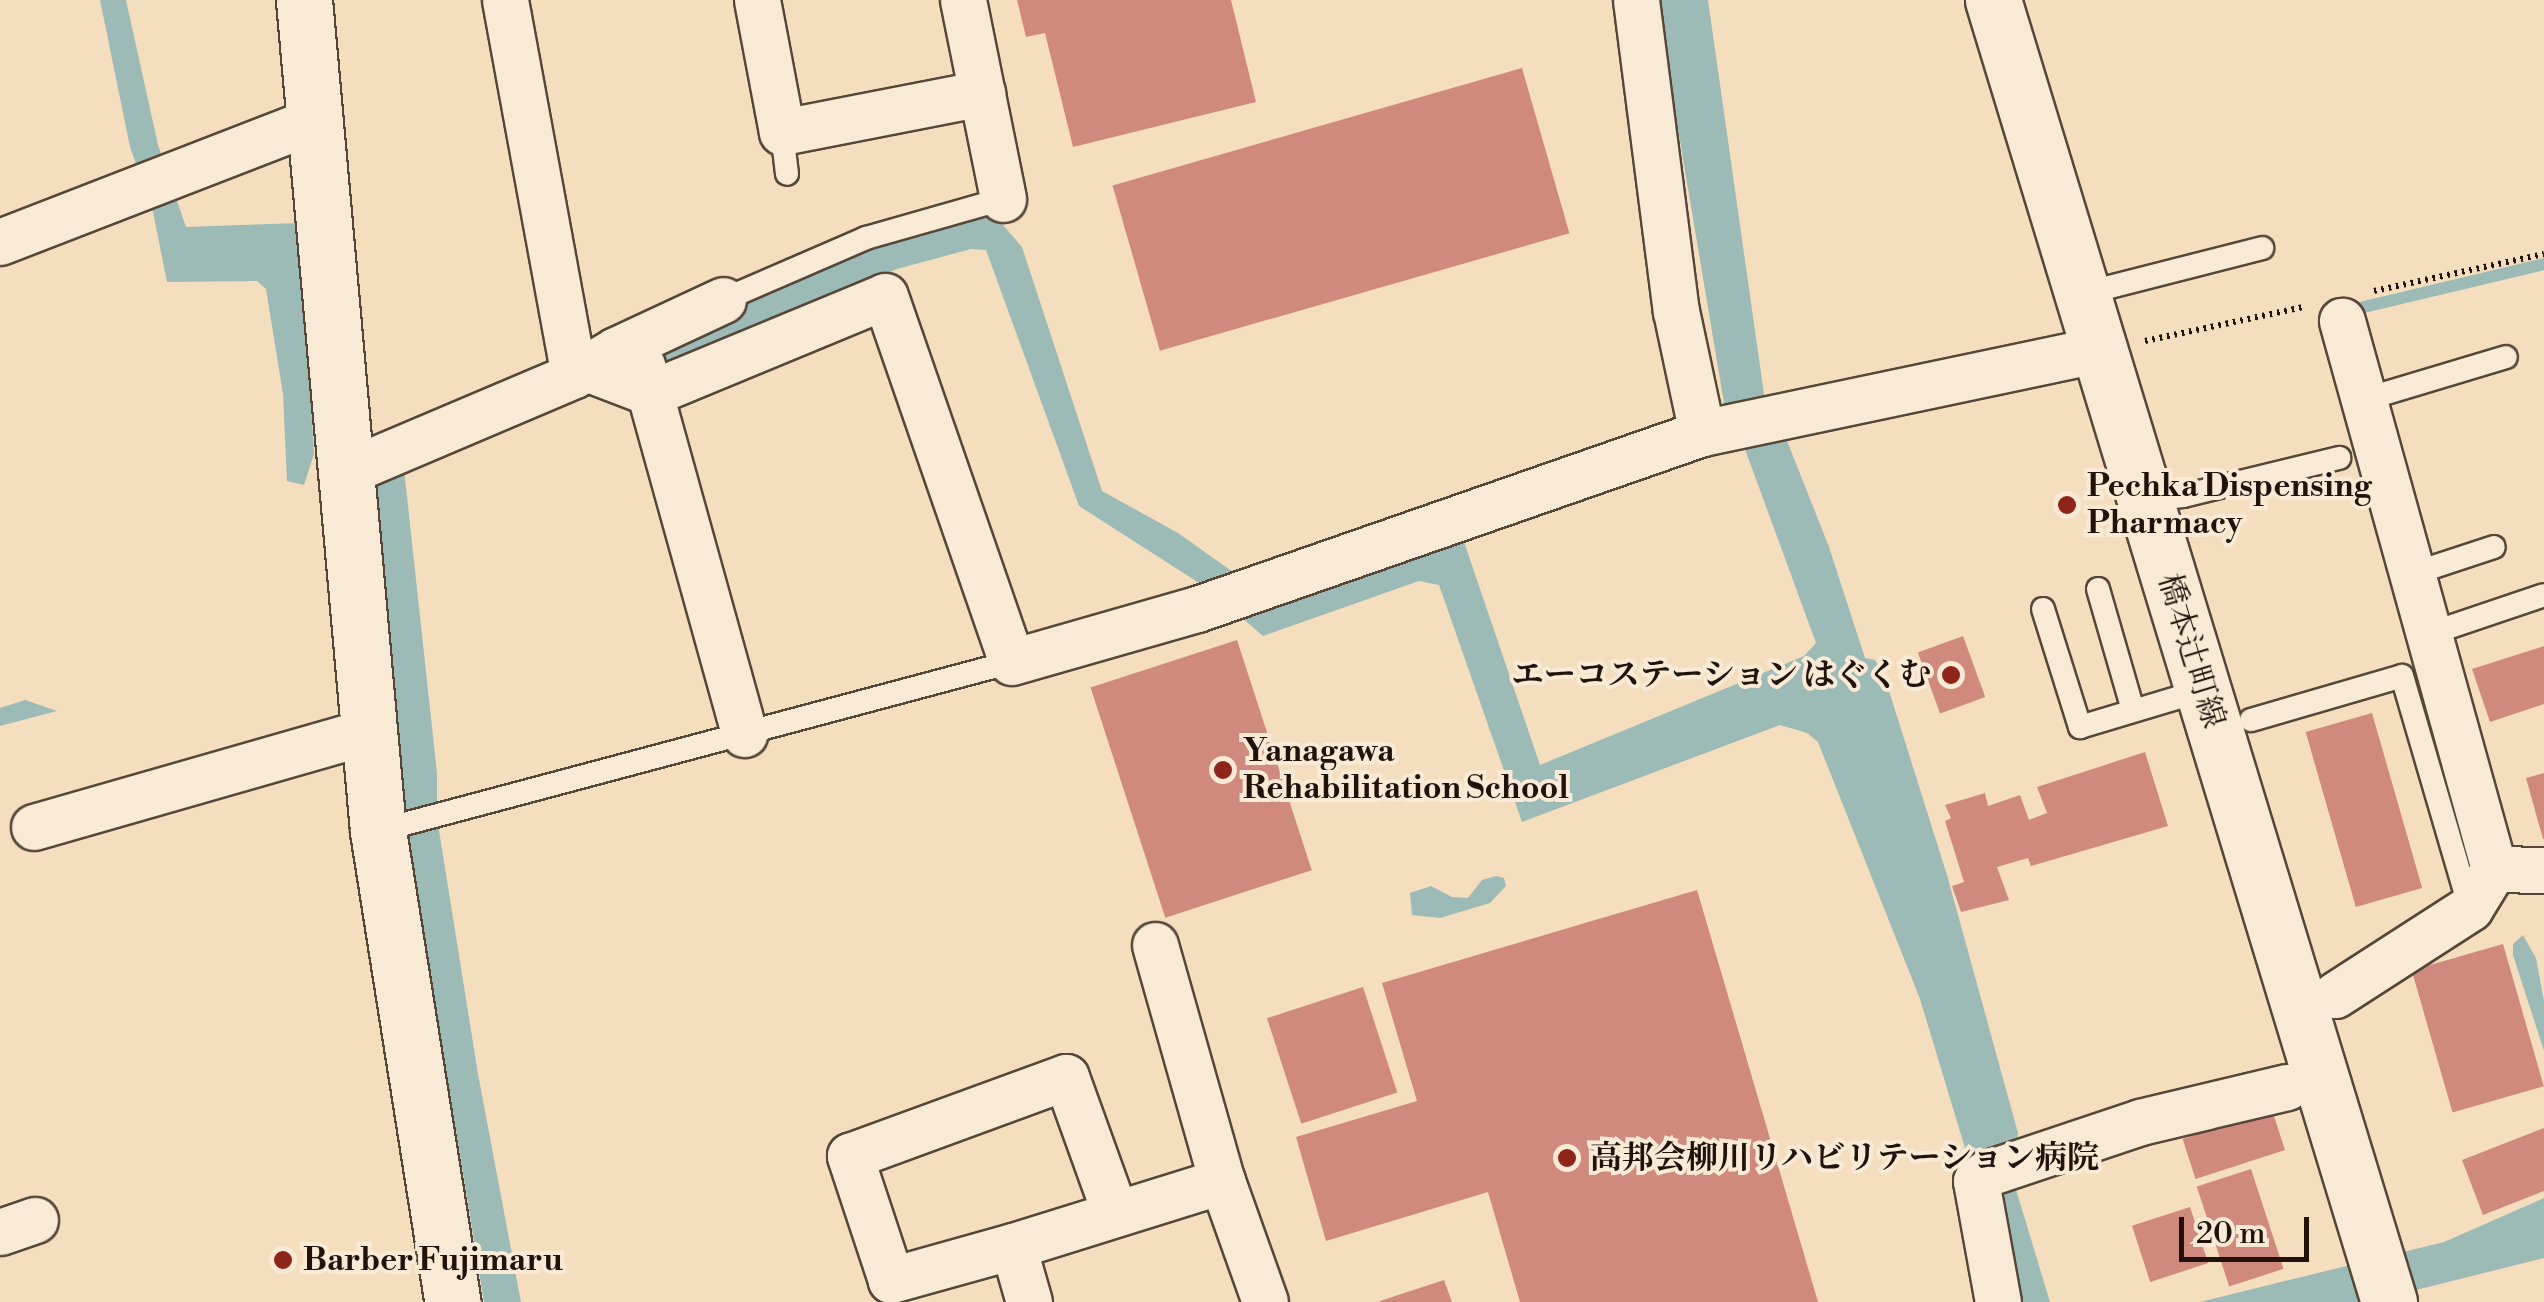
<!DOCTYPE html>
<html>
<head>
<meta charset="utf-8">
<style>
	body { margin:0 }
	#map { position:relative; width:2544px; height:1302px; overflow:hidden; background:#f4debe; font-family:"Libre Bodoni","Noto Serif JP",serif }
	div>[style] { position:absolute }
	.water>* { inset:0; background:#9cbbb6 }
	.stream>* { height:12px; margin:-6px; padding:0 6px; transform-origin:6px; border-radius:6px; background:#9cbbb6 }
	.building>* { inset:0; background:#d08a7d; transform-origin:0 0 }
	.path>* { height:6px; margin-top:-3px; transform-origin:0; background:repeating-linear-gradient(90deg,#21130b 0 2.5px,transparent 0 7.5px) }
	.roads { filter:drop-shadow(2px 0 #564638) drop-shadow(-2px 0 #564638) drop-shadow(0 2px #564638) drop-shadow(0 -2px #564638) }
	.lane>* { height:22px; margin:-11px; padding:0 11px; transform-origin:11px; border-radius:11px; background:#f8ead5 }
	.street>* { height:45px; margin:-22.5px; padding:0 22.5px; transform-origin:22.5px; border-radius:22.5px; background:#f8ead5 }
	.secondary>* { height:55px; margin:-27.5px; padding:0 27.5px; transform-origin:27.5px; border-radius:27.5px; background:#f8ead5 }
	.dots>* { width:28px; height:28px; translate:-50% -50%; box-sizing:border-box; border:5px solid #f8ead5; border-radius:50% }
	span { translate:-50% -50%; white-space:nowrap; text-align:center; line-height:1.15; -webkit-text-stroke:8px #f8ead5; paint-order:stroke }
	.poi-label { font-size:32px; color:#21130b; font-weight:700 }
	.left { translate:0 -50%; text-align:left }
	.right { translate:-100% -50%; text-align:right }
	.street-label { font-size:32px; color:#21130b }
	.scale { position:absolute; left:2179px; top:1217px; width:130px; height:45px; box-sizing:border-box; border:5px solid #21130b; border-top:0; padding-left:12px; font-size:30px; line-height:35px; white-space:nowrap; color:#21130b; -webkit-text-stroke:8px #f8ead5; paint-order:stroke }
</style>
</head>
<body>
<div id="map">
	<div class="water">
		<i style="clip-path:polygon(100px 0,126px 0,158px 145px,186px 227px,300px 223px,314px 454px,304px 485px,287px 481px,283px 394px,266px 289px,257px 281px,167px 282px,153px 212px,130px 147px)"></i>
		<i style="clip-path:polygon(1651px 0,1708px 0,1765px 401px,1782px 428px,1829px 547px,1865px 658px,1875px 660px,1884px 675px,1947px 875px,2018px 1133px,2011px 1173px,2050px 1302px,2014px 1302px,1987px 1165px,1965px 1148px,1920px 999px,1818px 742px,1807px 733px,1780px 725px,1522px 822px,1439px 585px,1419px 581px,1263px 636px,1210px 590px,1079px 506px,986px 250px,971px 249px,897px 269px,659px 369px,665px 340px,893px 239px,983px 215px,997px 218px,1022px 247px,1102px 491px,1178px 533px,1271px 599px,1461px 533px,1540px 765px,1804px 656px,1816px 643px,1742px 441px,1725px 409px,1667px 63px)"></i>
		<i style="clip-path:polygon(404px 469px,437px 773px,437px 818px,478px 1074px,521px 1302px,484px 1302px,410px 848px,366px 484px)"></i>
		<i style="clip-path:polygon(25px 700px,57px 711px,0 726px,0 708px)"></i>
		<i style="clip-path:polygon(1496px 876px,1504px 878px,1506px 886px,1490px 903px,1440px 918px,1412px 915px,1410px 893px,1431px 886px,1452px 897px,1468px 898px,1482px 880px)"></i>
		<i style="clip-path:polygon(2523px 935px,2536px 958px,2544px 1001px,2544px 1051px,2513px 955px,2513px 944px)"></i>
		<i style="clip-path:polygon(2544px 1198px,2544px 1258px,2368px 1302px,2200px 1302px,2444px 1242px)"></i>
	</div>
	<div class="stream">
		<i style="left:2343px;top:312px;width:207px;rotate:-13.4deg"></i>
	</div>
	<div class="building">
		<i style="clip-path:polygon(1017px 0,1231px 0,1256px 102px,1073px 147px,1045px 33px,1026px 37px)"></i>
		<i style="left:1522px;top:68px;width:172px;height:426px;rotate:74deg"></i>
		<i style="left:1963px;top:636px;width:65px;height:48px;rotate:70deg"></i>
		<i style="left:1237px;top:640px;width:242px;height:154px;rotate:72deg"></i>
		<i style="clip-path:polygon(2544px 646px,2544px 704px,2490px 722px,2472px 669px)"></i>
		<i style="left:2372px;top:713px;width:182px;height:69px;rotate:74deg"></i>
		<i style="clip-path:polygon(2145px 752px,2168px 826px,2031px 866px,2028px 858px,1997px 867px,2009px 900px,1961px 912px,1952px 886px,1964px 882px,1945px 821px,1951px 818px,1945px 805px,1985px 793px,1988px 806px,2020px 795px,2029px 820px,2047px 813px,2037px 787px)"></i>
		<i style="clip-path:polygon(2544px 773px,2544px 839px,2543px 839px,2526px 778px)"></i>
		<i style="clip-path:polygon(1697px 890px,1818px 1302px,1520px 1302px,1488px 1192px,1326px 1241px,1296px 1137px,1417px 1101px,1382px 983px)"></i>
		<i style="left:2503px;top:944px;width:148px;height:95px;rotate:74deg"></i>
		<i style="left:1363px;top:987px;width:111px;height:101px;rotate:72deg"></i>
		<i style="left:2272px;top:1110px;width:42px;height:94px;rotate:72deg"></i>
		<i style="clip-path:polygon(2544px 1128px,2544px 1191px,2483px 1215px,2462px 1160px)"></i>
		<i style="left:2251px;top:1169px;width:105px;height:57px;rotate:72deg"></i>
		<i style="left:2190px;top:1207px;width:59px;height:61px;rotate:72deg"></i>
		<i style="clip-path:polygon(1444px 1280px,1452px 1302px,1380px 1302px,1380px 1301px)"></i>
	</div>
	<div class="path">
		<i style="left:2374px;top:291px;width:174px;rotate:-12.3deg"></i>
		<i style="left:2145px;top:341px;width:162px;rotate:-12.1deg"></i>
	</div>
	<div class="roads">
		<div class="lane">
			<i style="left:782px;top:132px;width:42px;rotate:83.2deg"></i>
			<i style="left:2082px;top:294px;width:186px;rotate:-14.3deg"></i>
			<i style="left:723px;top:300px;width:156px;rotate:-23.4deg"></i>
			<i style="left:866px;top:238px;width:142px;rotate:-15.9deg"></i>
			<i style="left:2363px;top:400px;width:149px;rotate:-16.7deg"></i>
			<i style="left:2145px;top:500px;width:38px;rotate:-6deg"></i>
			<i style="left:2183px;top:496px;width:161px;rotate:-13.7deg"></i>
			<i style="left:2412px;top:574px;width:86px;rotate:-18.2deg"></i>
			<i style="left:2098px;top:589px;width:126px;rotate:73.9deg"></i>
			<i style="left:2043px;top:609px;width:124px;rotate:72.6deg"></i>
			<i style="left:2080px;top:727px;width:128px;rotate:-16.7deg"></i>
			<i style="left:2429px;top:634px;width:121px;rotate:-18.7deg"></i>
			<i style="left:2251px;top:720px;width:157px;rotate:-16.2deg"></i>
			<i style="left:2402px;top:676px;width:239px;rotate:73.7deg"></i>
			<i style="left:378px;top:831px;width:656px;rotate:-14.93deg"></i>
		</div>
		<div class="street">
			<i style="left:505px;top:0;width:381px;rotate:79.6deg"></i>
			<i style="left:757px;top:0;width:134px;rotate:79.3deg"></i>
			<i style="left:782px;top:132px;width:204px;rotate:-11deg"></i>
			<i style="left:963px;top:0;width:203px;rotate:78.6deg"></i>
			<i style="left:1636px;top:0;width:314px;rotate:82.7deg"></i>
			<i style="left:1676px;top:311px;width:125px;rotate:78deg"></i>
			<i style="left:0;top:242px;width:337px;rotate:-21.2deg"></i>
			<i style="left:642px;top:365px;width:383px;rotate:74.5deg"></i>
			<i style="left:586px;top:368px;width:70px;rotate:21deg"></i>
			<i style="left:651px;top:393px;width:253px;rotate:-22.5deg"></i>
			<i style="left:885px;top:296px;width:387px;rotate:70.9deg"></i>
			<i style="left:1012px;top:662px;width:192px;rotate:-16deg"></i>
			<i style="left:1197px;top:609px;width:535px;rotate:-19.21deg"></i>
			<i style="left:1702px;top:433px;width:406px;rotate:-11.9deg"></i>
			<i style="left:346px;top:472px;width:248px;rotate:-23deg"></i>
			<i style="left:574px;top:375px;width:49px;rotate:-30.8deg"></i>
			<i style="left:616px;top:350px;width:118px;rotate:-25deg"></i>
			<i style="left:34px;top:827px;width:348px;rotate:-16deg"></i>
			<i style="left:2494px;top:869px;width:50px;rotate:1.1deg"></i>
			<i style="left:1155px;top:945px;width:245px;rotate:74.2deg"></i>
			<i style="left:1222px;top:1181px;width:128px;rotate:70.4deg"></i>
			<i style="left:2335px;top:995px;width:161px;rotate:-32.8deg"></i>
			<i style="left:2470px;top:908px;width:46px;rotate:-58.4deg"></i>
			<i style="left:2494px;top:869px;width:569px;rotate:-105.5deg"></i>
			<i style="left:0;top:1232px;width:37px;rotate:-19deg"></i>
			<i style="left:1013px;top:1246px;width:127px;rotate:164.4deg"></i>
			<i style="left:891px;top:1280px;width:131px;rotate:-108.3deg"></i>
			<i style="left:850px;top:1156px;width:230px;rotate:-20.1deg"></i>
			<i style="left:1066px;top:1077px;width:145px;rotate:70.2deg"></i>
			<i style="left:1029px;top:1302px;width:58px;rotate:-105.9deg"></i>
			<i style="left:1013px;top:1246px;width:219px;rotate:-17.3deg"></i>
			<i style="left:1998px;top:1302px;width:123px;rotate:-100.3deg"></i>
			<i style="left:1976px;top:1181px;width:11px;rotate:-38deg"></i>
			<i style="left:1985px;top:1174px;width:163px;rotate:-18.5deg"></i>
			<i style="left:2140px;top:1122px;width:151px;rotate:-13.4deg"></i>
		</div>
		<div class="secondary">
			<i style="left:304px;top:0;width:834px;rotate:84.91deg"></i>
			<i style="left:378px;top:831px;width:477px;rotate:81deg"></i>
			<i style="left:1993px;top:0;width:1361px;rotate:73.08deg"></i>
		</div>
	</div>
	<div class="dots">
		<i style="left:2067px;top:505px;background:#8f2418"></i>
		<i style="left:1951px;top:675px;background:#8f2418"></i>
		<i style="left:1223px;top:770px;background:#8f2418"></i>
		<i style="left:1567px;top:1158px;background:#8f2418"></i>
		<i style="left:283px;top:1260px;background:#8f2418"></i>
	</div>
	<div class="poi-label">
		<span class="left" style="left:2087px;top:505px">Pechka Dispensing<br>Pharmacy</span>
		<span class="right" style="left:1931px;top:675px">エーコステーション はぐくむ</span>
		<span class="left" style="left:1243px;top:770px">Yanagawa<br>Rehabilitation School</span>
		<span class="left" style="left:1590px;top:1158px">高邦会柳川リハビリテーション病院</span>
		<span class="left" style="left:303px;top:1260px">Barber Fujimaru</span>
	</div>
	<div class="street-label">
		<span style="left:2191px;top:651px;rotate:73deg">橋本辻町線</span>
	</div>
	<div class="scale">20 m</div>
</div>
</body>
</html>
